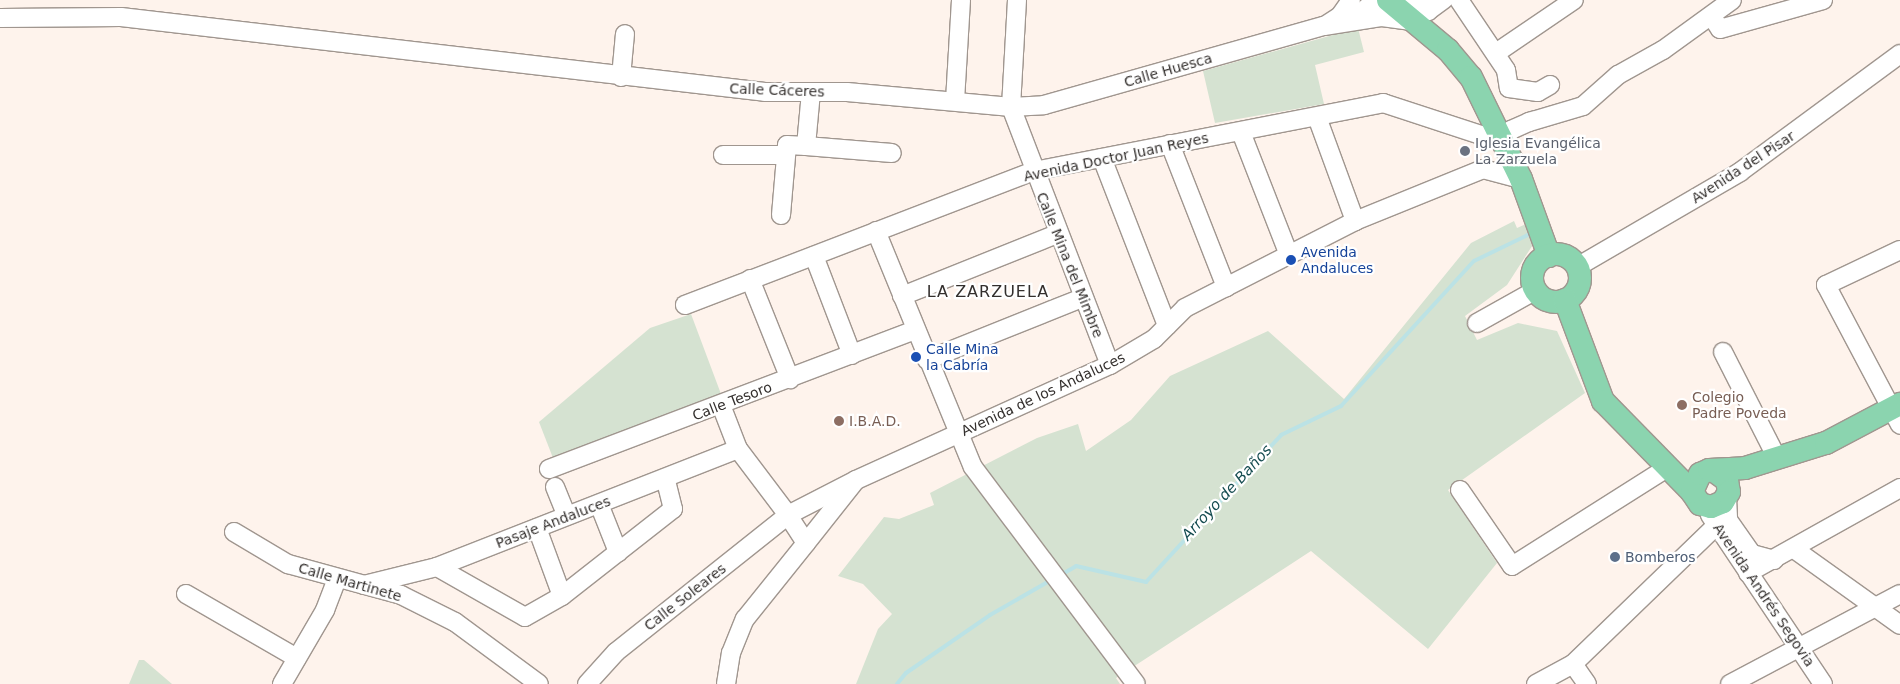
<!DOCTYPE html>
<html>
<head>
<meta charset="utf-8">
<style>
	body { margin:0 }
	#map { position:relative; width:1900px; height:684px; overflow:hidden; background:#fef3ec; font-family:"DejaVu Sans",sans-serif }
	div>[style] { position:absolute }
	.green>* { inset:0; background:#d5e2d1 }
	.stream>* { height:4px; margin:-2px; padding:0 2px; transform-origin:2px; border-radius:2px; background:#bbe2e5 }
	.roads { filter:drop-shadow(1px 0 #a0968f) drop-shadow(-1px 0 #a0968f) drop-shadow(0 1px #a0968f) drop-shadow(0 -1px #a0968f) }
	.minor>* { height:18px; margin:-9px; padding:0 9px; transform-origin:9px; border-radius:9px; background:#fff }
	.major>* { height:22px; margin:-11px; padding:0 11px; transform-origin:11px; border-radius:11px; background:#8bd4af }
	.major>.ring { margin:-11px; padding:0; box-sizing:content-box; background:none; border:22px solid #8bd4af; border-radius:50% }
	.dots>* { width:14px; height:14px; translate:-50% -50%; box-sizing:border-box; border:2px solid #fff; border-radius:50% }
	span { translate:-50% -50%; white-space:nowrap; text-align:center; line-height:1.15; -webkit-text-stroke:4.5px #fff; paint-order:stroke }
	.street-label { font-size:14px; color:#332f2d }
	.worship-label { font-size:14px; color:#5b616d }
	.left { translate:0 -50%; text-align:left }
	.transit-label { font-size:14px; color:#164399 }
	.education-label { font-size:14px; color:#785e54 }
	.service-label { font-size:14px; color:#4e5e75 }
	.water-label { font-size:15px; color:#154c50; font-style:italic }
	.quarter-label { font-size:16px; color:#332f2d; letter-spacing:1px }
</style>
</head>
<body>
<div id="map">
	<div class="green">
		<i style="clip-path:polygon(1358px 28px,1364px 52px,1315px 65px,1324px 104px,1215px 123px,1203px 71px)"></i>
		<i style="clip-path:polygon(1514px 221px,1517px 228px,1528px 223px,1534px 243px,1507px 285px,1465px 316px,1477px 340px,1518px 323px,1557px 331px,1585px 393px,1448px 490px,1497px 563px,1428px 649px,1311px 551px,1116px 678px,1120px 684px,856px 684px,878px 629px,892px 614px,863px 584px,838px 576px,884px 517px,899px 519px,934px 505px,930px 493px,1037px 438px,1078px 424px,1086px 451px,1131px 420px,1170px 376px,1268px 331px,1344px 399px,1471px 243px)"></i>
		<i style="clip-path:polygon(691px 314px,721px 394px,553px 458px,539px 422px,650px 328px)"></i>
		<i style="clip-path:polygon(139px 660px,144px 660px,172px 684px,129px 684px)"></i>
	</div>
	<div class="stream">
		<i style="left:1059px;top:576px;width:20px;rotate:-30deg"></i>
		<i style="left:1076px;top:566px;width:72px;rotate:12.9deg"></i>
		<i style="left:1146px;top:582px;width:200px;rotate:-47.4deg"></i>
		<i style="left:1281px;top:435px;width:67px;rotate:-25.8deg"></i>
		<i style="left:1341px;top:406px;width:197px;rotate:-47.5deg"></i>
		<i style="left:1474px;top:261px;width:64px;rotate:-25.8deg"></i>
		<i style="left:897px;top:684px;width:14px;rotate:-51deg"></i>
		<i style="left:906px;top:673px;width:102px;rotate:-34.6deg"></i>
		<i style="left:990px;top:615px;width:70px;rotate:-29.8deg"></i>
	</div>
	<div class="roads">
		<div class="minor">
			<i style="left:1017px;top:0;width:107px;rotate:93.2deg"></i>
			<i style="left:1011px;top:107px;width:276px;rotate:69deg"></i>
			<i style="left:1413px;top:0;width:19px;rotate:36deg"></i>
			<i style="left:1428px;top:11px;width:19px;rotate:-36deg"></i>
			<i style="left:1459px;top:0;width:84px;rotate:56.1deg"></i>
			<i style="left:1506px;top:70px;width:18px;rotate:81deg"></i>
			<i style="left:1509px;top:88px;width:29px;rotate:8deg"></i>
			<i style="left:1538px;top:92px;width:14px;rotate:-30deg"></i>
			<i style="left:1712px;top:17px;width:14px;rotate:56deg"></i>
			<i style="left:1720px;top:29px;width:107px;rotate:-15.7deg"></i>
			<i style="left:0;top:18px;width:121px;rotate:-0.5deg"></i>
			<i style="left:121px;top:17px;width:648px;rotate:6.64deg"></i>
			<i style="left:765px;top:92px;width:82px"></i>
			<i style="left:847px;top:92px;width:165px;rotate:5.2deg"></i>
			<i style="left:1011px;top:107px;width:33px;rotate:-3deg"></i>
			<i style="left:1044px;top:105px;width:291px;rotate:-15.8deg"></i>
			<i style="left:1324px;top:26px;width:59px;rotate:-8.8deg"></i>
			<i style="left:1382px;top:17px;width:30px;rotate:8deg"></i>
			<i style="left:1355px;top:18px;width:28px;rotate:-41deg"></i>
			<i style="left:1326px;top:25px;width:17px;rotate:-33deg"></i>
			<i style="left:1340px;top:16px;width:19px;rotate:-55deg"></i>
			<i style="left:1496px;top:53px;width:94px;rotate:-34.2deg"></i>
			<i style="left:621px;top:77px;width:43px;rotate:-84.7deg"></i>
			<i style="left:811px;top:92px;width:54px;rotate:95.3deg"></i>
			<i style="left:806px;top:146px;width:86px;rotate:4.7deg"></i>
			<i style="left:955px;top:101px;width:101px;rotate:-86.6deg"></i>
			<i style="left:1317px;top:117px;width:111px;rotate:69.9deg"></i>
			<i style="left:1241px;top:132px;width:132px;rotate:68.7deg"></i>
			<i style="left:1170px;top:144px;width:154px;rotate:68.6deg"></i>
			<i style="left:723px;top:155px;width:63px"></i>
			<i style="left:1102px;top:158px;width:180px;rotate:68.8deg"></i>
			<i style="left:781px;top:215px;width:70px;rotate:-85.1deg"></i>
			<i style="left:787px;top:145px;width:19px;rotate:3deg"></i>
			<i style="left:876px;top:231px;width:255px;rotate:67.7deg"></i>
			<i style="left:973px;top:467px;width:271px;rotate:53.1deg"></i>
			<i style="left:1900px;top:250px;width:82px;rotate:154.7deg"></i>
			<i style="left:1826px;top:285px;width:158px;rotate:62.1deg"></i>
			<i style="left:814px;top:256px;width:106px;rotate:69deg"></i>
			<i style="left:1577px;top:267px;width:189px;rotate:-30.2deg"></i>
			<i style="left:1740px;top:172px;width:199px;rotate:-36.4deg"></i>
			<i style="left:750px;top:279px;width:108px;rotate:68.2deg"></i>
			<i style="left:902px;top:296px;width:167px;rotate:-21.8deg"></i>
			<i style="left:685px;top:305px;width:374px;rotate:-21deg"></i>
			<i style="left:1034px;top:171px;width:356px;rotate:-11deg"></i>
			<i style="left:1383px;top:103px;width:125px;rotate:18.1deg"></i>
			<i style="left:1502px;top:142px;width:15px;rotate:-53deg"></i>
			<i style="left:1511px;top:130px;width:20px;rotate:-24deg"></i>
			<i style="left:1529px;top:122px;width:56px;rotate:-16.5deg"></i>
			<i style="left:1583px;top:106px;width:47px;rotate:-41.5deg"></i>
			<i style="left:1618px;top:75px;width:51px;rotate:-29.1deg"></i>
			<i style="left:1663px;top:50px;width:85px;rotate:-35.9deg"></i>
			<i style="left:1477px;top:323px;width:68px;rotate:-29.2deg"></i>
			<i style="left:1723px;top:352px;width:119px;rotate:63deg"></i>
			<i style="left:927px;top:360px;width:167px;rotate:-21.8deg"></i>
			<i style="left:549px;top:469px;width:392px;rotate:-20.8deg"></i>
			<i style="left:856px;top:480px;width:80px;rotate:128.4deg"></i>
			<i style="left:806px;top:543px;width:33px;rotate:-123deg"></i>
			<i style="left:788px;top:515px;width:76px;rotate:-27.2deg"></i>
			<i style="left:856px;top:480px;width:279px;rotate:-24.4deg"></i>
			<i style="left:1110px;top:365px;width:51px;rotate:-30.6deg"></i>
			<i style="left:1154px;top:339px;width:44px;rotate:-45deg"></i>
			<i style="left:1185px;top:308px;width:191px;rotate:-27.1deg"></i>
			<i style="left:1355px;top:221px;width:138px;rotate:-22.1deg"></i>
			<i style="left:1483px;top:169px;width:39px;rotate:15deg"></i>
			<i style="left:555px;top:487px;width:31px;rotate:68deg"></i>
			<i style="left:1460px;top:490px;width:92px;rotate:55.6deg"></i>
			<i style="left:1512px;top:566px;width:183px;rotate:-32.3deg"></i>
			<i style="left:1727px;top:498px;width:22px;rotate:87deg"></i>
			<i style="left:1728px;top:520px;width:42px;rotate:54.8deg"></i>
			<i style="left:1752px;top:554px;width:23px;rotate:15deg"></i>
			<i style="left:599px;top:504px;width:52px;rotate:68.4deg"></i>
			<i style="left:1710px;top:515px;width:203px;rotate:56.2deg"></i>
			<i style="left:537px;top:528px;width:72px;rotate:69.8deg"></i>
			<i style="left:234px;top:532px;width:63px;rotate:30.7deg"></i>
			<i style="left:288px;top:564px;width:117px;rotate:15.3deg"></i>
			<i style="left:401px;top:595px;width:60px;rotate:26.6deg"></i>
			<i style="left:455px;top:622px;width:104px;rotate:36.4deg"></i>
			<i style="left:1794px;top:549px;width:130px;rotate:35.6deg"></i>
			<i style="left:437px;top:567px;width:101px;rotate:29.6deg"></i>
			<i style="left:525px;top:617px;width:43px;rotate:-29.6deg"></i>
			<i style="left:562px;top:596px;width:141px;rotate:-38.1deg"></i>
			<i style="left:673px;top:509px;width:32px;rotate:-104deg"></i>
			<i style="left:1748px;top:573px;width:174px;rotate:-29.2deg"></i>
			<i style="left:364px;top:585px;width:75px;rotate:-13.9deg"></i>
			<i style="left:437px;top:567px;width:323px;rotate:-21.4deg"></i>
			<i style="left:186px;top:594px;width:128px;rotate:30deg"></i>
			<i style="left:1573px;top:664px;width:24px;rotate:55deg"></i>
			<i style="left:282px;top:684px;width:86px;rotate:-59.8deg"></i>
			<i style="left:325px;top:610px;width:34px;rotate:-69deg"></i>
			<i style="left:587px;top:684px;width:43px;rotate:-47.8deg"></i>
			<i style="left:616px;top:652px;width:220px;rotate:-38.5deg"></i>
			<i style="left:788px;top:515px;width:83px;rotate:-127.1deg"></i>
			<i style="left:738px;top:449px;width:47px;rotate:-111.1deg"></i>
			<i style="left:726px;top:684px;width:31px;rotate:-81deg"></i>
			<i style="left:731px;top:653px;width:37px;rotate:-68deg"></i>
			<i style="left:745px;top:619px;width:97px;rotate:-51.2deg"></i>
			<i style="left:1536px;top:684px;width:42px;rotate:-28.4deg"></i>
			<i style="left:1573px;top:664px;width:200px;rotate:-44deg"></i>
			<i style="left:1730px;top:684px;width:192px;rotate:-27.9deg"></i>
		</div>
		<div class="major">
			<i style="left:1388px;top:0;width:78px;rotate:39.8deg"></i>
			<i style="left:1448px;top:50px;width:35px;rotate:50deg"></i>
			<i style="left:1471px;top:77px;width:114px;rotate:63.9deg"></i>
			<i style="left:1521px;top:179px;width:82px;rotate:70deg"></i>
			<i class="ring" style="left:1532px;top:254px;width:26px;height:26px"></i>
			<i style="left:1565px;top:300px;width:108px;rotate:69.4deg"></i>
			<i style="left:1603px;top:401px;width:127px;rotate:45.6deg"></i>
			<i style="left:1713px;top:470px;width:17px;rotate:36deg"></i>
			<i style="left:1727px;top:480px;width:12px;rotate:81deg"></i>
			<i style="left:1729px;top:492px;width:12px;rotate:121deg"></i>
			<i style="left:1723px;top:502px;width:13px;rotate:157deg"></i>
			<i style="left:1711px;top:507px;width:11px;rotate:-165deg"></i>
			<i style="left:1700px;top:504px;width:14px;rotate:-124deg"></i>
			<i style="left:1692px;top:492px;width:20px;rotate:-66deg"></i>
			<i style="left:1700px;top:474px;width:10px;rotate:-24deg"></i>
			<i style="left:1709px;top:470px;width:36px;rotate:-3deg"></i>
			<i style="left:1745px;top:468px;width:85px;rotate:-17.2deg"></i>
			<i style="left:1826px;top:443px;width:84px;rotate:-27.8deg"></i>
		</div>
	</div>
	<div class="dots">
		<i style="left:1465px;top:151px;background:#6b7280"></i>
		<i style="left:1291px;top:260px;background:#1a4fb4"></i>
		<i style="left:916px;top:357px;background:#1a4fb4"></i>
		<i style="left:1682px;top:405px;background:#8d6e63"></i>
		<i style="left:839px;top:421px;background:#8d6e63"></i>
		<i style="left:1615px;top:557px;background:#5c6f8a"></i>
	</div>
	<div class="street-label">
		<span style="left:1168px;top:70px;rotate:-16deg">Calle Huesca</span>
		<span style="left:777px;top:90px;rotate:2deg">Calle Cáceres</span>
		<span style="left:1116px;top:157px;rotate:-12deg">Avenida Doctor Juan Reyes</span>
		<span style="left:1743px;top:167px;rotate:-33deg">Avenida del Pisar</span>
		<span style="left:1070px;top:265px;rotate:68deg">Calle Mina del Mimbre</span>
		<span style="left:1043px;top:394px;rotate:-25deg">Avenida de los Andaluces</span>
		<span style="left:732px;top:401px;rotate:-21deg">Calle Tesoro</span>
		<span style="left:553px;top:522px;rotate:-21deg">Pasaje Andaluces</span>
		<span style="left:350px;top:582px;rotate:16deg">Calle Martinete</span>
		<span style="left:1764px;top:595px;rotate:56deg">Avenida Andrés Segovia</span>
		<span style="left:685px;top:597px;rotate:-38deg">Calle Soleares</span>
	</div>
	<div class="worship-label">
		<span class="left" style="left:1475px;top:151px">Iglesia Evangélica<br>La Zarzuela</span>
	</div>
	<div class="transit-label">
		<span class="left" style="left:1301px;top:260px">Avenida<br>Andaluces</span>
		<span class="left" style="left:926px;top:357px">Calle Mina<br>la Cabría</span>
	</div>
	<div class="education-label">
		<span class="left" style="left:1692px;top:405px">Colegio<br>Padre Poveda</span>
		<span class="left" style="left:849px;top:421px">I.B.A.D.</span>
	</div>
	<div class="service-label">
		<span class="left" style="left:1625px;top:557px">Bomberos</span>
	</div>
	<div class="water-label">
		<span style="left:1227px;top:493px;rotate:-47deg">Arroyo de Baños</span>
	</div>
	<div class="quarter-label">
		<span style="left:988px;top:292px">LA ZARZUELA</span>
	</div>
</div>
</body>
</html>
